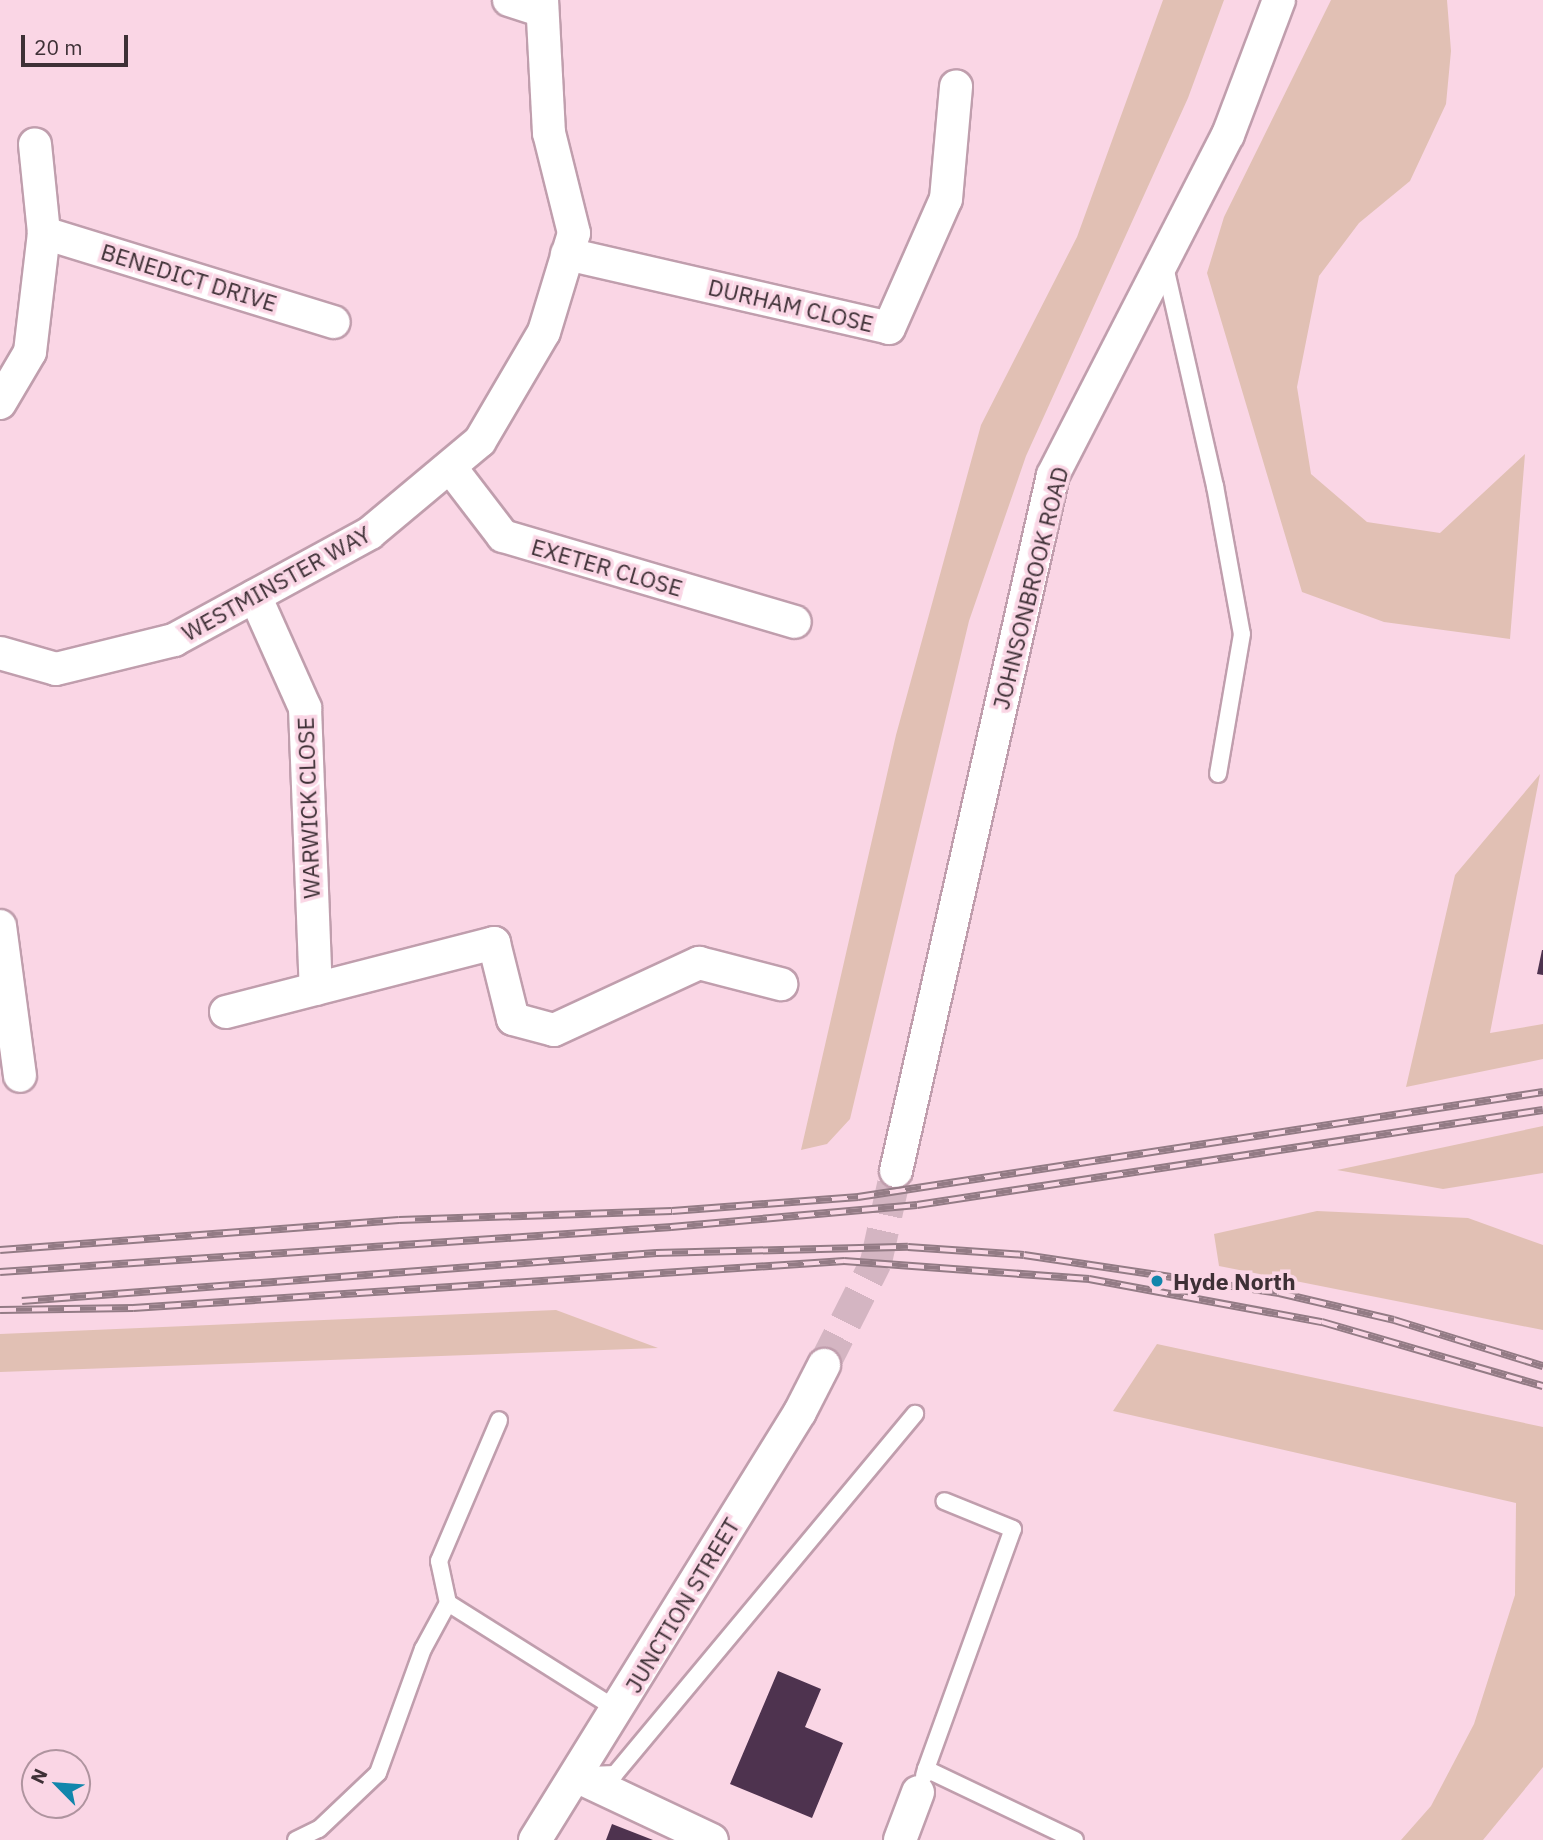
<!DOCTYPE html>
<html>
<head>
<meta charset="utf-8">
<style>
	body { margin:0 }
	#map { position:relative; width:1543px; height:1840px; overflow:hidden; background:#fad6e5; font-family:"IBM Plex Sans",sans-serif }
	div>[style] { position:absolute }
	.green>* { inset:0; background:#e1c0b4 }
	.building>* { inset:0; background:#4e334f }
	.street-tunnel>* { height:32px; margin-top:-16px; transform-origin:0; background:repeating-linear-gradient(90deg,#d4b5c2 0 32px,transparent 0 48px) }
	.roads { filter:drop-shadow(2px 0 #c09ead) drop-shadow(-2px 0 #c09ead) drop-shadow(0 2px #c09ead) drop-shadow(0 -2px #c09ead) }
	.lane>* { height:16px; margin:-8px; padding:0 8px; transform-origin:8px; border-radius:8px; background:#fff }
	.street>* { height:32px; margin:-16px; padding:0 16px; transform-origin:16px; border-radius:16px; background:#fff }
	.rail>* { height:8px; margin-top:-4px; transform-origin:0; background:repeating-linear-gradient(90deg,#fad6e5 0 16px,#937b85 0 32px); box-sizing:border-box; border-block:2px solid #937b85 }
	.dots>* { width:19px; height:19px; translate:-50% -50%; box-sizing:border-box; border:4px solid #fad6e5; border-radius:50% }
	span { translate:-50% -50%; white-space:nowrap; text-align:center; line-height:1.15; -webkit-text-stroke:7px #fad6e5; paint-order:stroke }
	.street-label { font-size:23px; color:#3e3036 }
	.poi-label { font-size:23px; color:#3e3036; font-weight:700 }
	.left { translate:0 -50%; text-align:left }
	.north { position:absolute; left:21px; top:1749px; width:70px; height:70px; box-sizing:border-box; background:#fad6e5; border:2px solid #af949f; border-radius:50%; rotate:295deg; font-size:19px; font-weight:700; line-height:28px; text-align:center; color:#3e3036 }
	.north::after { content:''; display:block; margin:auto; width:24px; height:32px; background:#1286ac; clip-path:polygon(50% 0,100% 100%,50% 72%,0 100%) }
	.scale { position:absolute; left:21px; top:35px; width:107px; height:32px; box-sizing:border-box; border:4px solid #3e3036; border-top:0; padding-left:9px; font-size:21px; line-height:24px; white-space:nowrap; color:#3e3036; -webkit-text-stroke:5px #fad6e5; paint-order:stroke }
</style>
</head>
<body>
<div id="map">
	<div class="green">
		<i style="clip-path:polygon(1163px 0,1224px 0,1188px 98px,1026px 456px,969px 621px,850px 1119px,827px 1144px,801px 1150px,896px 735px,981px 425px,1077px 237px)"></i>
		<i style="clip-path:polygon(1331px 0,1447px 0,1451px 51px,1446px 104px,1410px 181px,1359px 223px,1319px 276px,1297px 387px,1311px 474px,1367px 522px,1440px 533px,1525px 454px,1510px 639px,1384px 622px,1302px 592px,1207px 273px,1224px 217px)"></i>
		<i style="clip-path:polygon(1540px 774px,1490px 1033px,1543px 1024px,1543px 1059px,1406px 1087px,1455px 875px)"></i>
		<i style="clip-path:polygon(1543px 1126px,1543px 1173px,1443px 1189px,1337px 1170px)"></i>
		<i style="clip-path:polygon(1317px 1211px,1468px 1218px,1543px 1245px,1543px 1330px,1219px 1266px,1214px 1234px)"></i>
		<i style="clip-path:polygon(556px 1310px,658px 1348px,0 1372px,0 1334px)"></i>
		<i style="clip-path:polygon(1157px 1344px,1543px 1427px,1543px 1767px,1483px 1840px,1401px 1840px,1431px 1806px,1474px 1724px,1515px 1595px,1516px 1503px,1113px 1411px)"></i>
	</div>
	<div class="building">
		<i style="clip-path:polygon(1542px 950px,1543px 950px,1543px 975px,1537px 974px)"></i>
		<i style="clip-path:polygon(778px 1671px,821px 1689px,805px 1727px,843px 1743px,812px 1818px,730px 1784px)"></i>
		<i style="clip-path:polygon(612px 1824px,653px 1840px,606px 1840px)"></i>
	</div>
	<div class="street-tunnel">
		<i style="left:824px;top:1365px;width:115px;rotate:-63.2deg"></i>
		<i style="left:876px;top:1262px;width:93px;rotate:-77.6deg"></i>
	</div>
	<div class="roads">
		<div class="lane">
			<i style="left:1164px;top:262px;width:230px;rotate:77.2deg"></i>
			<i style="left:1215px;top:486px;width:150px;rotate:79.7deg"></i>
			<i style="left:1242px;top:634px;width:142px;rotate:99.7deg"></i>
			<i style="left:448px;top:1603px;width:43px;rotate:-102.1deg"></i>
			<i style="left:439px;top:1561px;width:153px;rotate:-66.9deg"></i>
			<i style="left:926px;top:1769px;width:255px;rotate:-70.1deg"></i>
			<i style="left:1013px;top:1529px;width:74px;rotate:-157.9deg"></i>
			<i style="left:589px;top:1775px;width:26px;rotate:-2deg"></i>
			<i style="left:615px;top:1774px;width:469px;rotate:-50.2deg"></i>
			<i style="left:924px;top:1776px;width:7px;rotate:-74deg"></i>
			<i style="left:926px;top:1769px;width:165px;rotate:25.5deg"></i>
			<i style="left:296px;top:1840px;width:25px;rotate:-26deg"></i>
			<i style="left:319px;top:1829px;width:81px;rotate:-43.5deg"></i>
			<i style="left:378px;top:1773px;width:132px;rotate:-70.1deg"></i>
			<i style="left:423px;top:1649px;width:52px;rotate:-61.5deg"></i>
			<i style="left:448px;top:1603px;width:201px;rotate:32.2deg"></i>
		</div>
		<div class="street">
			<i style="left:509px;top:0;width:32px;rotate:18deg"></i>
			<i style="left:44px;top:233px;width:303px;rotate:17.1deg"></i>
			<i style="left:567px;top:254px;width:330px;rotate:12.9deg"></i>
			<i style="left:889px;top:328px;width:141px;rotate:-66.2deg"></i>
			<i style="left:946px;top:199px;width:113px;rotate:-84.9deg"></i>
			<i style="left:0;top:403px;width:59px;rotate:-59.5deg"></i>
			<i style="left:30px;top:352px;width:120px;rotate:-83.3deg"></i>
			<i style="left:44px;top:233px;width:89px;rotate:-95.8deg"></i>
			<i style="left:450px;top:467px;width:87px;rotate:52.5deg"></i>
			<i style="left:503px;top:536px;width:304px;rotate:16.4deg"></i>
			<i style="left:255px;top:596px;width:123px;rotate:65.9deg"></i>
			<i style="left:305px;top:708px;width:281px;rotate:87.8deg"></i>
			<i style="left:0;top:653px;width:58px;rotate:15.9deg"></i>
			<i style="left:56px;top:669px;width:122px;rotate:-13.8deg"></i>
			<i style="left:174px;top:640px;width:223px;rotate:-28.6deg"></i>
			<i style="left:370px;top:533px;width:143px;rotate:-39.9deg"></i>
			<i style="left:480px;top:441px;width:126px;rotate:-59.6deg"></i>
			<i style="left:544px;top:332px;width:103px;rotate:-73.1deg"></i>
			<i style="left:574px;top:233px;width:103px;rotate:-104deg"></i>
			<i style="left:549px;top:133px;width:133px;rotate:-93deg"></i>
			<i style="left:0;top:926px;width:151px;rotate:82.4deg"></i>
			<i style="left:226px;top:1012px;width:277px;rotate:-14.4deg"></i>
			<i style="left:494px;top:943px;width:78px;rotate:76deg"></i>
			<i style="left:513px;top:1019px;width:42px;rotate:15deg"></i>
			<i style="left:554px;top:1030px;width:160px;rotate:-24.8deg"></i>
			<i style="left:699px;top:963px;width:85px;rotate:14.4deg"></i>
			<i style="left:896px;top:1171px;width:713px;rotate:-77.29deg"></i>
			<i style="left:1053px;top:475px;width:382px;rotate:-62.8deg"></i>
			<i style="left:1228px;top:135px;width:144px;rotate:-69.3deg"></i>
			<i style="left:576px;top:1776px;width:150px;rotate:25.2deg"></i>
			<i style="left:535px;top:1840px;width:503px;rotate:-58.24deg"></i>
			<i style="left:800px;top:1412px;width:53px;rotate:-62.9deg"></i>
			<i style="left:900px;top:1840px;width:51px;rotate:-69.4deg"></i>
		</div>
	</div>
	<div class="rail">
		<i style="left:0;top:1250px;width:400px;rotate:-4.3deg"></i>
		<i style="left:399px;top:1220px;width:273px;rotate:-1.9deg"></i>
		<i style="left:672px;top:1211px;width:187px;rotate:-4.3deg"></i>
		<i style="left:858px;top:1197px;width:693px;rotate:-8.71deg"></i>
		<i style="left:0;top:1272px;width:673px;rotate:-3.84deg"></i>
		<i style="left:671px;top:1227px;width:247px;rotate:-5.1deg"></i>
		<i style="left:917px;top:1205px;width:633px;rotate:-8.63deg"></i>
		<i style="left:22px;top:1301px;width:636px;rotate:-4.33deg"></i>
		<i style="left:656px;top:1253px;width:252px;rotate:-1.4deg"></i>
		<i style="left:908px;top:1247px;width:116px;rotate:3.9deg"></i>
		<i style="left:1024px;top:1255px;width:258px;rotate:8.5deg"></i>
		<i style="left:1279px;top:1293px;width:118px;rotate:13.2deg"></i>
		<i style="left:1394px;top:1320px;width:156px;rotate:17.2deg"></i>
		<i style="left:0;top:1310px;width:133px;rotate:-0.9deg"></i>
		<i style="left:133px;top:1308px;width:713px;rotate:-3.78deg"></i>
		<i style="left:844px;top:1261px;width:246px;rotate:4.2deg"></i>
		<i style="left:1089px;top:1279px;width:237px;rotate:10.5deg"></i>
		<i style="left:1322px;top:1322px;width:230px;rotate:16.2deg"></i>
	</div>
	<div class="dots">
		<i style="left:1157px;top:1281px;background:#1286ac"></i>
	</div>
	<div class="street-label">
		<span style="left:189px;top:277px;rotate:17deg">BENEDICT DRIVE</span>
		<span style="left:791px;top:305px;rotate:13deg">DURHAM CLOSE</span>
		<span style="left:607px;top:567px;rotate:16deg">EXETER CLOSE</span>
		<span style="left:276px;top:583px;rotate:-29deg">WESTMINSTER WAY</span>
		<span style="left:1030px;top:588px;rotate:-76deg">JOHNSONBROOK ROAD</span>
		<span style="left:308px;top:808px;rotate:-92deg">WARWICK CLOSE</span>
		<span style="left:682px;top:1605px;rotate:-59deg">JUNCTION STREET</span>
	</div>
	<div class="poi-label">
		<span class="left" style="left:1173px;top:1281px">Hyde North</span>
	</div>
	<div class="north">N</div>
	<div class="scale">20 m</div>
</div>
</body>
</html>
